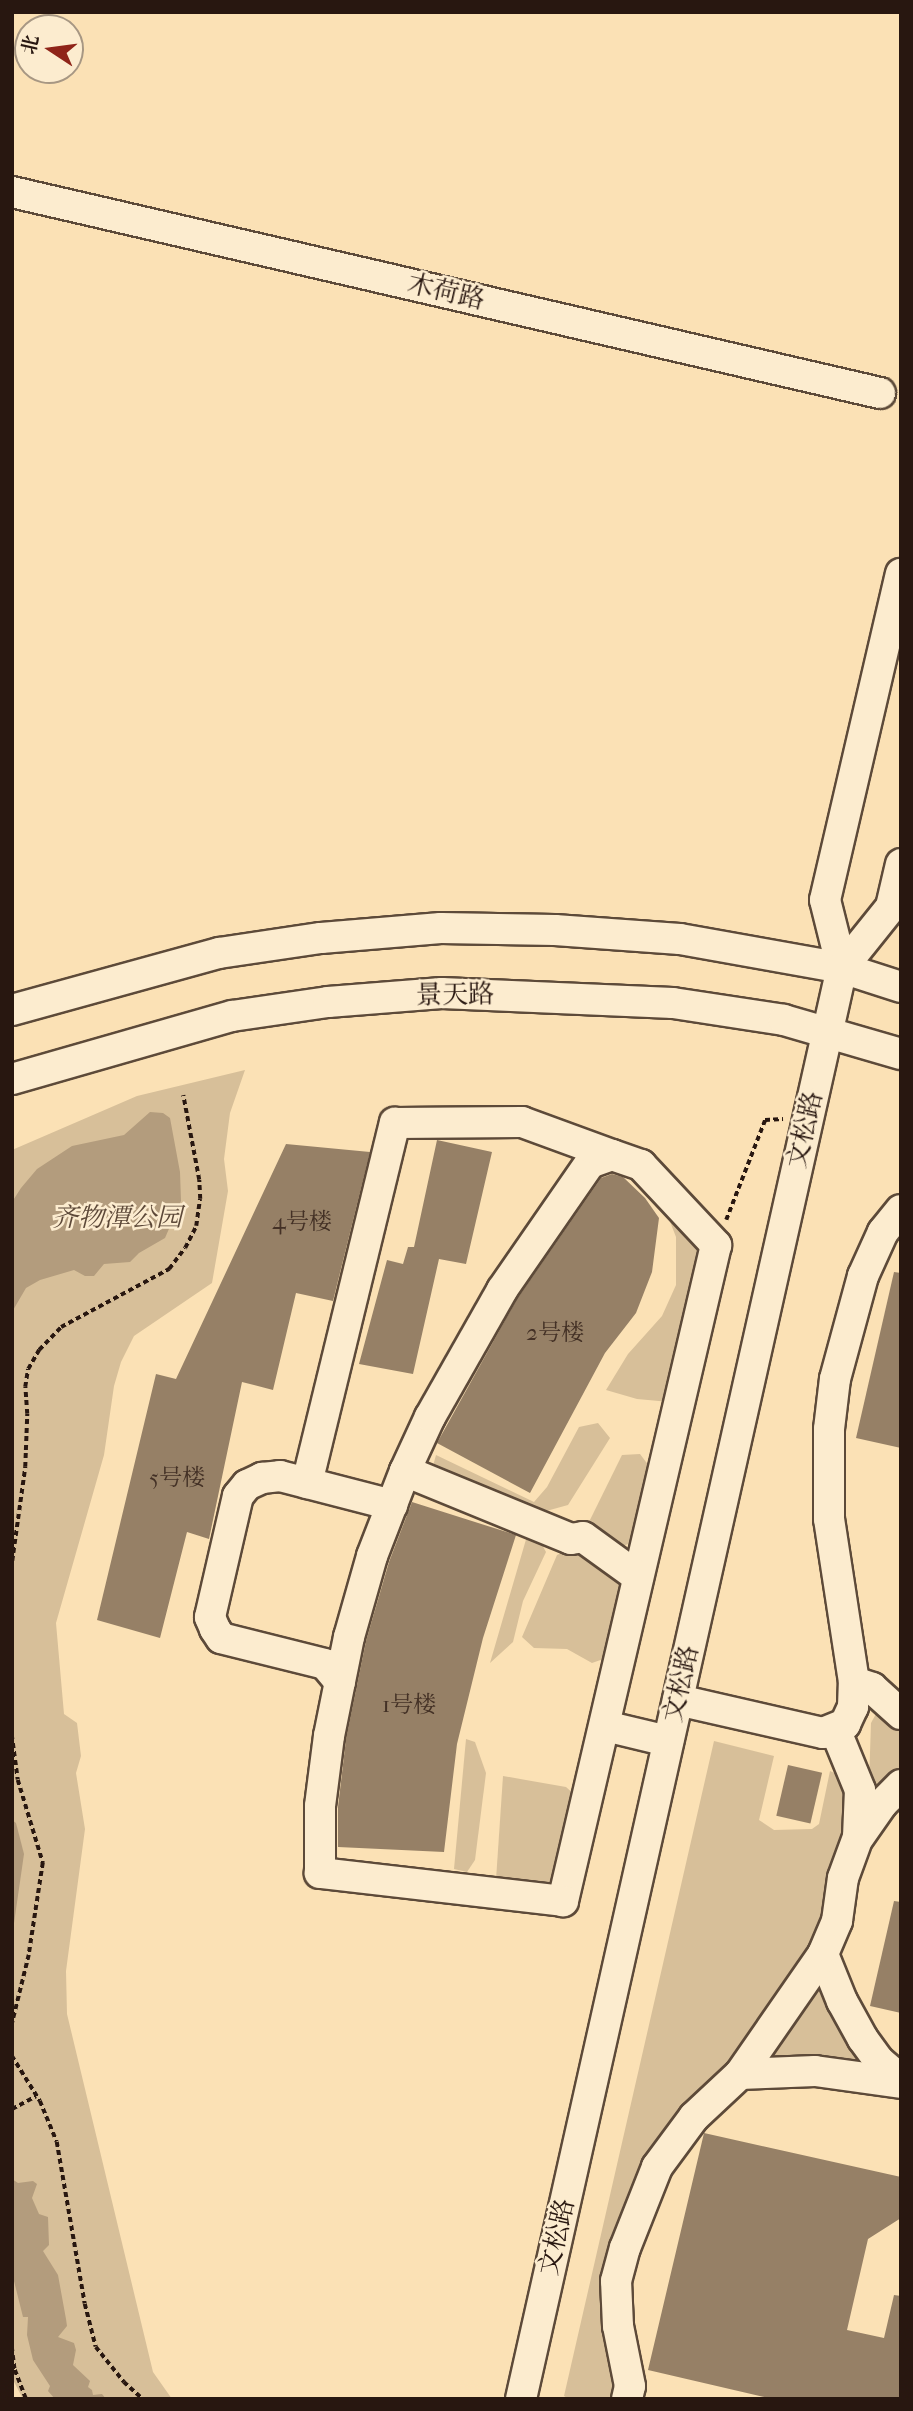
<!DOCTYPE html>
<html>
<head>
<meta charset="utf-8">
<style>
	body { margin:0 }
	#map { position:relative; width:913px; height:2411px; overflow:hidden; background:#fbe1b5; font-family:"IM FELL French Canon","Noto Serif SC",serif }
	div>[style] { position:absolute }
	.green>* { inset:0; background:#d7bf99 }
	.water>* { inset:0; background:#b39c7d }
	.building>* { inset:0; background:#968066; transform-origin:0 0 }
	.path>* { height:3.5px; margin-top:-1.75px; transform-origin:0; background:repeating-linear-gradient(90deg,#281710 0 5px,transparent 0 8.5px) }
	.roads { filter:drop-shadow(2px 0 #5d4a39) drop-shadow(-2px 0 #5d4a39) drop-shadow(0 2px #5d4a39) drop-shadow(0 -2px #5d4a39) }
	.minor>* { height:30px; margin:-15px; padding:0 15px; transform-origin:15px; border-radius:15px; background:#fceccf }
	span { translate:-50% -50%; white-space:nowrap; text-align:center; line-height:1.15; -webkit-text-stroke:5px #fceccf; paint-order:stroke }
	.number-label { font-size:23px; color:#443126 }
	.number-label span { -webkit-text-stroke-width:0 }
	.street-label { font-size:26px; color:#281710 }
	.park-label { font-size:26px; color:#5d4939; font-style:italic }
	.frame { position:absolute; inset:0; border:14px solid #281710; pointer-events:none }
	.north { position:absolute; left:14px; top:14px; width:70px; height:70px; box-sizing:border-box; background:#fceccf; border:2px solid #a79783; border-radius:50%; rotate:283deg; font-size:19px; font-weight:700; line-height:28px; text-align:center; color:#281710 }
	.north::after { content:''; display:block; margin:auto; width:24px; height:32px; background:#8f2418; clip-path:polygon(50% 0,100% 100%,50% 72%,0 100%) }
</style>
</head>
<body>
<div id="map">
	<div class="green">
		<i style="clip-path:polygon(245px 1070px,230px 1113px,224px 1159px,228px 1191px,212px 1283px,134px 1336px,121px 1362px,114px 1386px,104px 1455px,56px 1623px,64px 1714px,77px 1723px,81px 1756px,76px 1773px,85px 1829px,66px 1971px,67px 2014px,153px 2372px,172px 2399px,23px 2399px,12px 2378px,12px 1150px,137px 1096px)"></i>
		<i style="clip-path:polygon(632px 1173px,703px 1251px,670px 1402px,637px 1399px,606px 1390px,628px 1354px,662px 1316px,676px 1285px,676px 1237px,669px 1219px)"></i>
		<i style="clip-path:polygon(598px 1423px,610px 1438px,568px 1505px,539px 1513px,433px 1466px,436px 1455px,534px 1502px,547px 1487px,579px 1427px)"></i>
		<i style="clip-path:polygon(640px 1454px,652px 1470px,638px 1540px,623px 1546px,611px 1543px,587px 1526px,622px 1455px)"></i>
		<i style="clip-path:polygon(527px 1536px,540px 1541px,546px 1552px,523px 1601px,513px 1642px,490px 1663px)"></i>
		<i style="clip-path:polygon(574px 1547px,626px 1577px,609px 1657px,592px 1663px,567px 1649px,534px 1648px,522px 1637px,557px 1555px)"></i>
		<i style="clip-path:polygon(877px 1712px,901px 1724px,901px 1774px,875px 1794px,869px 1783px,871px 1723px)"></i>
		<i style="clip-path:polygon(466px 1739px,475px 1742px,486px 1773px,475px 1860px,467px 1872px,454px 1869px)"></i>
		<i style="clip-path:polygon(714px 1741px,774px 1756px,759px 1820px,774px 1830px,812px 1829px,819px 1824px,830px 1771px,841px 1776px,851px 1787px,849px 1831px,819px 1937px,738px 2060px,645px 2161px,615px 2399px,569px 2399px,564px 2396px)"></i>
		<i style="clip-path:polygon(503px 1776px,566px 1787px,576px 1796px,556px 1889px,496px 1880px)"></i>
		<i style="clip-path:polygon(818px 1986px,824px 1986px,859px 2056px,853px 2064px,770px 2061px,771px 2053px)"></i>
	</div>
	<div class="water">
		<i style="clip-path:polygon(150px 1112px,163px 1113px,170px 1118px,180px 1172px,181px 1201px,165px 1238px,139px 1253px,130px 1262px,104px 1264px,94px 1276px,85px 1276px,74px 1270px,40px 1280px,26px 1288px,12px 1312px,12px 1202px,21px 1188px,37px 1169px,72px 1146px,124px 1135px)"></i>
		<i style="clip-path:polygon(12px 1820px,16px 1823px,24px 1854px,12px 1937px)"></i>
		<i style="clip-path:polygon(12px 2179px,18px 2183px,33px 2181px,37px 2184px,32px 2198px,39px 2214px,48px 2217px,49px 2245px,43px 2251px,58px 2275px,66px 2319px,67px 2326px,58px 2337px,74px 2343px,76px 2350px,73px 2365px,90px 2381px,88px 2387px,92px 2390px,93px 2395px,102px 2394px,106px 2399px,55px 2399px,48px 2391px,50px 2386px,33px 2360px,27px 2335px,28px 2317px,23px 2317px,12px 2273px)"></i>
	</div>
	<div class="building">
		<i style="clip-path:polygon(437px 1140px,492px 1152px,466px 1264px,439px 1259px,413px 1374px,359px 1364px,387px 1260px,403px 1264px,408px 1247px,414px 1247px)"></i>
		<i style="clip-path:polygon(286px 1144px,370px 1152px,333px 1301px,296px 1293px,273px 1390px,242px 1382px,209px 1539px,187px 1532px,160px 1638px,97px 1620px,156px 1374px,176px 1379px)"></i>
		<i style="clip-path:polygon(612px 1174px,623px 1177px,645px 1198px,659px 1218px,652px 1272px,636px 1313px,605px 1353px,530px 1493px,437px 1443px,517px 1299px,601px 1178px)"></i>
		<i style="clip-path:polygon(894px 1272px,901px 1273px,901px 1448px,856px 1438px)"></i>
		<i style="clip-path:polygon(412px 1502px,516px 1535px,483px 1638px,457px 1744px,444px 1852px,338px 1847px,338px 1807px,346px 1739px,366px 1641px,389px 1562px)"></i>
		<i style="left:788px;top:1765px;width:35px;height:52px;rotate:13deg"></i>
		<i style="clip-path:polygon(894px 1901px,901px 1902px,901px 2013px,870px 2006px)"></i>
		<i style="clip-path:polygon(704px 2133px,901px 2177px,901px 2218px,868px 2239px,847px 2330px,884px 2338px,894px 2295px,901px 2296px,901px 2399px,773px 2399px,648px 2370px)"></i>
	</div>
	<div class="path">
		<i style="left:726px;top:1220px;width:107px;rotate:-68.7deg"></i>
		<i style="left:765px;top:1120px;width:18px;rotate:-3deg"></i>
		<i style="left:12px;top:1561px;width:95px;rotate:-82.1deg"></i>
		<i style="left:25px;top:1467px;width:53px;rotate:-87.8deg"></i>
		<i style="left:27px;top:1414px;width:27px;rotate:-94deg"></i>
		<i style="left:25px;top:1387px;width:18px;rotate:-81deg"></i>
		<i style="left:28px;top:1369px;width:22px;rotate:-60deg"></i>
		<i style="left:39px;top:1350px;width:32px;rotate:-46deg"></i>
		<i style="left:61px;top:1327px;width:123px;rotate:-28.2deg"></i>
		<i style="left:169px;top:1269px;width:26px;rotate:-53deg"></i>
		<i style="left:185px;top:1248px;width:25px;rotate:-63deg"></i>
		<i style="left:196px;top:1226px;width:27px;rotate:-82deg"></i>
		<i style="left:200px;top:1199px;width:19px;rotate:-93deg"></i>
		<i style="left:199px;top:1180px;width:86px;rotate:-100.7deg"></i>
		<i style="left:12px;top:1735px;width:45px;rotate:82.4deg"></i>
		<i style="left:18px;top:1780px;width:87px;rotate:73.2deg"></i>
		<i style="left:43px;top:1863px;width:93px;rotate:98.7deg"></i>
		<i style="left:29px;top:1955px;width:71px;rotate:103.8deg"></i>
		<i style="left:12px;top:2056px;width:53px;rotate:58.1deg"></i>
		<i style="left:40px;top:2101px;width:44px;rotate:67.5deg"></i>
		<i style="left:57px;top:2142px;width:164px;rotate:80.2deg"></i>
		<i style="left:85px;top:2304px;width:44px;rotate:75.7deg"></i>
		<i style="left:96px;top:2347px;width:45px;rotate:51.3deg"></i>
		<i style="left:124px;top:2382px;width:25px;rotate:42deg"></i>
		<i style="left:12px;top:2109px;width:27px;rotate:-28deg"></i>
		<i style="left:12px;top:2347px;width:23px;rotate:83deg"></i>
		<i style="left:15px;top:2370px;width:31px;rotate:69deg"></i>
	</div>
	<div class="roads">
		<div class="minor">
			<i style="left:12px;top:192px;width:891px;rotate:13.04deg"></i>
			<i style="left:842px;top:968px;width:70px;rotate:-104deg"></i>
			<i style="left:825px;top:900px;width:335px;rotate:-76.9deg"></i>
			<i style="left:12px;top:1010px;width:215px;rotate:-15.4deg"></i>
			<i style="left:219px;top:953px;width:103px;rotate:-8.4deg"></i>
			<i style="left:321px;top:938px;width:120px;rotate:-4.8deg"></i>
			<i style="left:441px;top:928px;width:114px;rotate:1deg"></i>
			<i style="left:555px;top:930px;width:125px;rotate:4.1deg"></i>
			<i style="left:680px;top:939px;width:165px;rotate:10.1deg"></i>
			<i style="left:842px;top:968px;width:62px;rotate:17.9deg"></i>
			<i style="left:12px;top:1079px;width:229px;rotate:-16deg"></i>
			<i style="left:232px;top:1016px;width:97px;rotate:-8.3deg"></i>
			<i style="left:328px;top:1002px;width:114px;rotate:-4.5deg"></i>
			<i style="left:442px;top:993px;width:231px;rotate:2.5deg"></i>
			<i style="left:673px;top:1003px;width:112px;rotate:8.7deg"></i>
			<i style="left:784px;top:1020px;width:122px;rotate:16.2deg"></i>
			<i style="left:612px;top:1155px;width:31px;rotate:19deg"></i>
			<i style="left:641px;top:1165px;width:110px;rotate:46.8deg"></i>
			<i style="left:716px;top:1245px;width:674px;rotate:103.13deg"></i>
			<i style="left:563px;top:1901px;width:245px;rotate:-173.4deg"></i>
			<i style="left:320px;top:1873px;width:67px;rotate:-90deg"></i>
			<i style="left:320px;top:1806px;width:71px;rotate:-82.7deg"></i>
			<i style="left:329px;top:1736px;width:101px;rotate:-78.6deg"></i>
			<i style="left:349px;top:1637px;width:84px;rotate:-74.1deg"></i>
			<i style="left:372px;top:1556px;width:91px;rotate:-68.8deg"></i>
			<i style="left:405px;top:1471px;width:60px;rotate:-65.2deg"></i>
			<i style="left:430px;top:1417px;width:146px;rotate:-60.4deg"></i>
			<i style="left:502px;top:1290px;width:155px;rotate:-55.3deg"></i>
			<i style="left:590px;top:1163px;width:23px;rotate:-20deg"></i>
			<i style="left:405px;top:1471px;width:179px;rotate:22.3deg"></i>
			<i style="left:571px;top:1539px;width:12px;rotate:-9deg"></i>
			<i style="left:583px;top:1537px;width:68px;rotate:36deg"></i>
			<i style="left:307px;top:1483px;width:371px;rotate:-76.3deg"></i>
			<i style="left:395px;top:1123px;width:127px;rotate:-0.5deg"></i>
			<i style="left:522px;top:1122px;width:96px;rotate:20.1deg"></i>
			<i style="left:340px;top:1682px;width:23px;rotate:-130deg"></i>
			<i style="left:325px;top:1664px;width:107px;rotate:-166deg"></i>
			<i style="left:221px;top:1638px;width:11px;rotate:-124deg"></i>
			<i style="left:215px;top:1629px;width:13px;rotate:-113deg"></i>
			<i style="left:210px;top:1617px;width:124px;rotate:-77deg"></i>
			<i style="left:238px;top:1496px;width:14px;rotate:-51deg"></i>
			<i style="left:247px;top:1485px;width:17px;rotate:-25deg"></i>
			<i style="left:262px;top:1478px;width:18px;rotate:-6deg"></i>
			<i style="left:280px;top:1476px;width:116px;rotate:14.5deg"></i>
			<i style="left:854px;top:1682px;width:19px;rotate:18deg"></i>
			<i style="left:872px;top:1688px;width:39px;rotate:42deg"></i>
			<i style="left:678px;top:1700px;width:149px;rotate:12.8deg"></i>
			<i style="left:823px;top:1733px;width:24px;rotate:-22deg"></i>
			<i style="left:845px;top:1724px;width:19px;rotate:-65deg"></i>
			<i style="left:853px;top:1707px;width:25px;rotate:-88deg"></i>
			<i style="left:854px;top:1682px;width:165px;rotate:-98.7deg"></i>
			<i style="left:829px;top:1519px;width:90px;rotate:-90deg"></i>
			<i style="left:829px;top:1429px;width:50px;rotate:-83.2deg"></i>
			<i style="left:835px;top:1379px;width:107px;rotate:-74.8deg"></i>
			<i style="left:863px;top:1276px;width:48px;rotate:-65.6deg"></i>
			<i style="left:883px;top:1232px;width:28px;rotate:-51deg"></i>
			<i style="left:605px;top:1726px;width:65px;rotate:13.4deg"></i>
			<i style="left:859px;top:1837px;width:40px;rotate:-55.1deg"></i>
			<i style="left:882px;top:1804px;width:27px;rotate:-45deg"></i>
			<i style="left:823px;top:1954px;width:51px;rotate:68deg"></i>
			<i style="left:842px;top:2001px;width:43px;rotate:61.1deg"></i>
			<i style="left:863px;top:2039px;width:26px;rotate:54deg"></i>
			<i style="left:878px;top:2060px;width:30px;rotate:41deg"></i>
			<i style="left:740px;top:2074px;width:75px;rotate:-2.3deg"></i>
			<i style="left:815px;top:2071px;width:87px;rotate:7.9deg"></i>
			<i style="left:521px;top:2399px;width:1467px;rotate:-77.36deg"></i>
			<i style="left:842px;top:968px;width:78px;rotate:-51.2deg"></i>
			<i style="left:891px;top:907px;width:44px;rotate:-76.9deg"></i>
			<i style="left:627px;top:2399px;width:13px;rotate:-77deg"></i>
			<i style="left:630px;top:2386px;width:61px;rotate:-101.3deg"></i>
			<i style="left:618px;top:2326px;width:45px;rotate:-92.5deg"></i>
			<i style="left:616px;top:2281px;width:34px;rotate:-75deg"></i>
			<i style="left:625px;top:2248px;width:87px;rotate:-68.4deg"></i>
			<i style="left:657px;top:2167px;width:62px;rotate:-53.5deg"></i>
			<i style="left:694px;top:2117px;width:63px;rotate:-43.1deg"></i>
			<i style="left:740px;top:2074px;width:146px;rotate:-55.3deg"></i>
			<i style="left:823px;top:1954px;width:36px;rotate:-67deg"></i>
			<i style="left:837px;top:1921px;width:43px;rotate:-82.1deg"></i>
			<i style="left:843px;top:1878px;width:44px;rotate:-69.9deg"></i>
			<i style="left:858px;top:1837px;width:47px;rotate:-87.6deg"></i>
			<i style="left:860px;top:1790px;width:66px;rotate:-112.3deg"></i>
		</div>
	</div>
	<div class="number-label">
		<span style="left:302px;top:1222px">4号楼</span>
		<span style="left:555px;top:1333px">2号楼</span>
		<span style="left:177px;top:1478px">5号楼</span>
		<span style="left:409px;top:1705px">1号楼</span>
	</div>
	<div class="street-label">
		<span style="left:446px;top:292px;rotate:13deg">木荷路</span>
		<span style="left:455px;top:995px;rotate:-1deg">景天路</span>
		<span style="left:805px;top:1130px;rotate:-77deg">文松路</span>
		<span style="left:681px;top:1684px;rotate:-77deg">文松路</span>
		<span style="left:557px;top:2237px;rotate:-77deg">文松路</span>
	</div>
	<div class="park-label">
		<span style="left:117px;top:1218px">齐物潭公园</span>
	</div>
	<div class="frame"></div>
	<div class="north">北</div>
</div>
</body>
</html>
